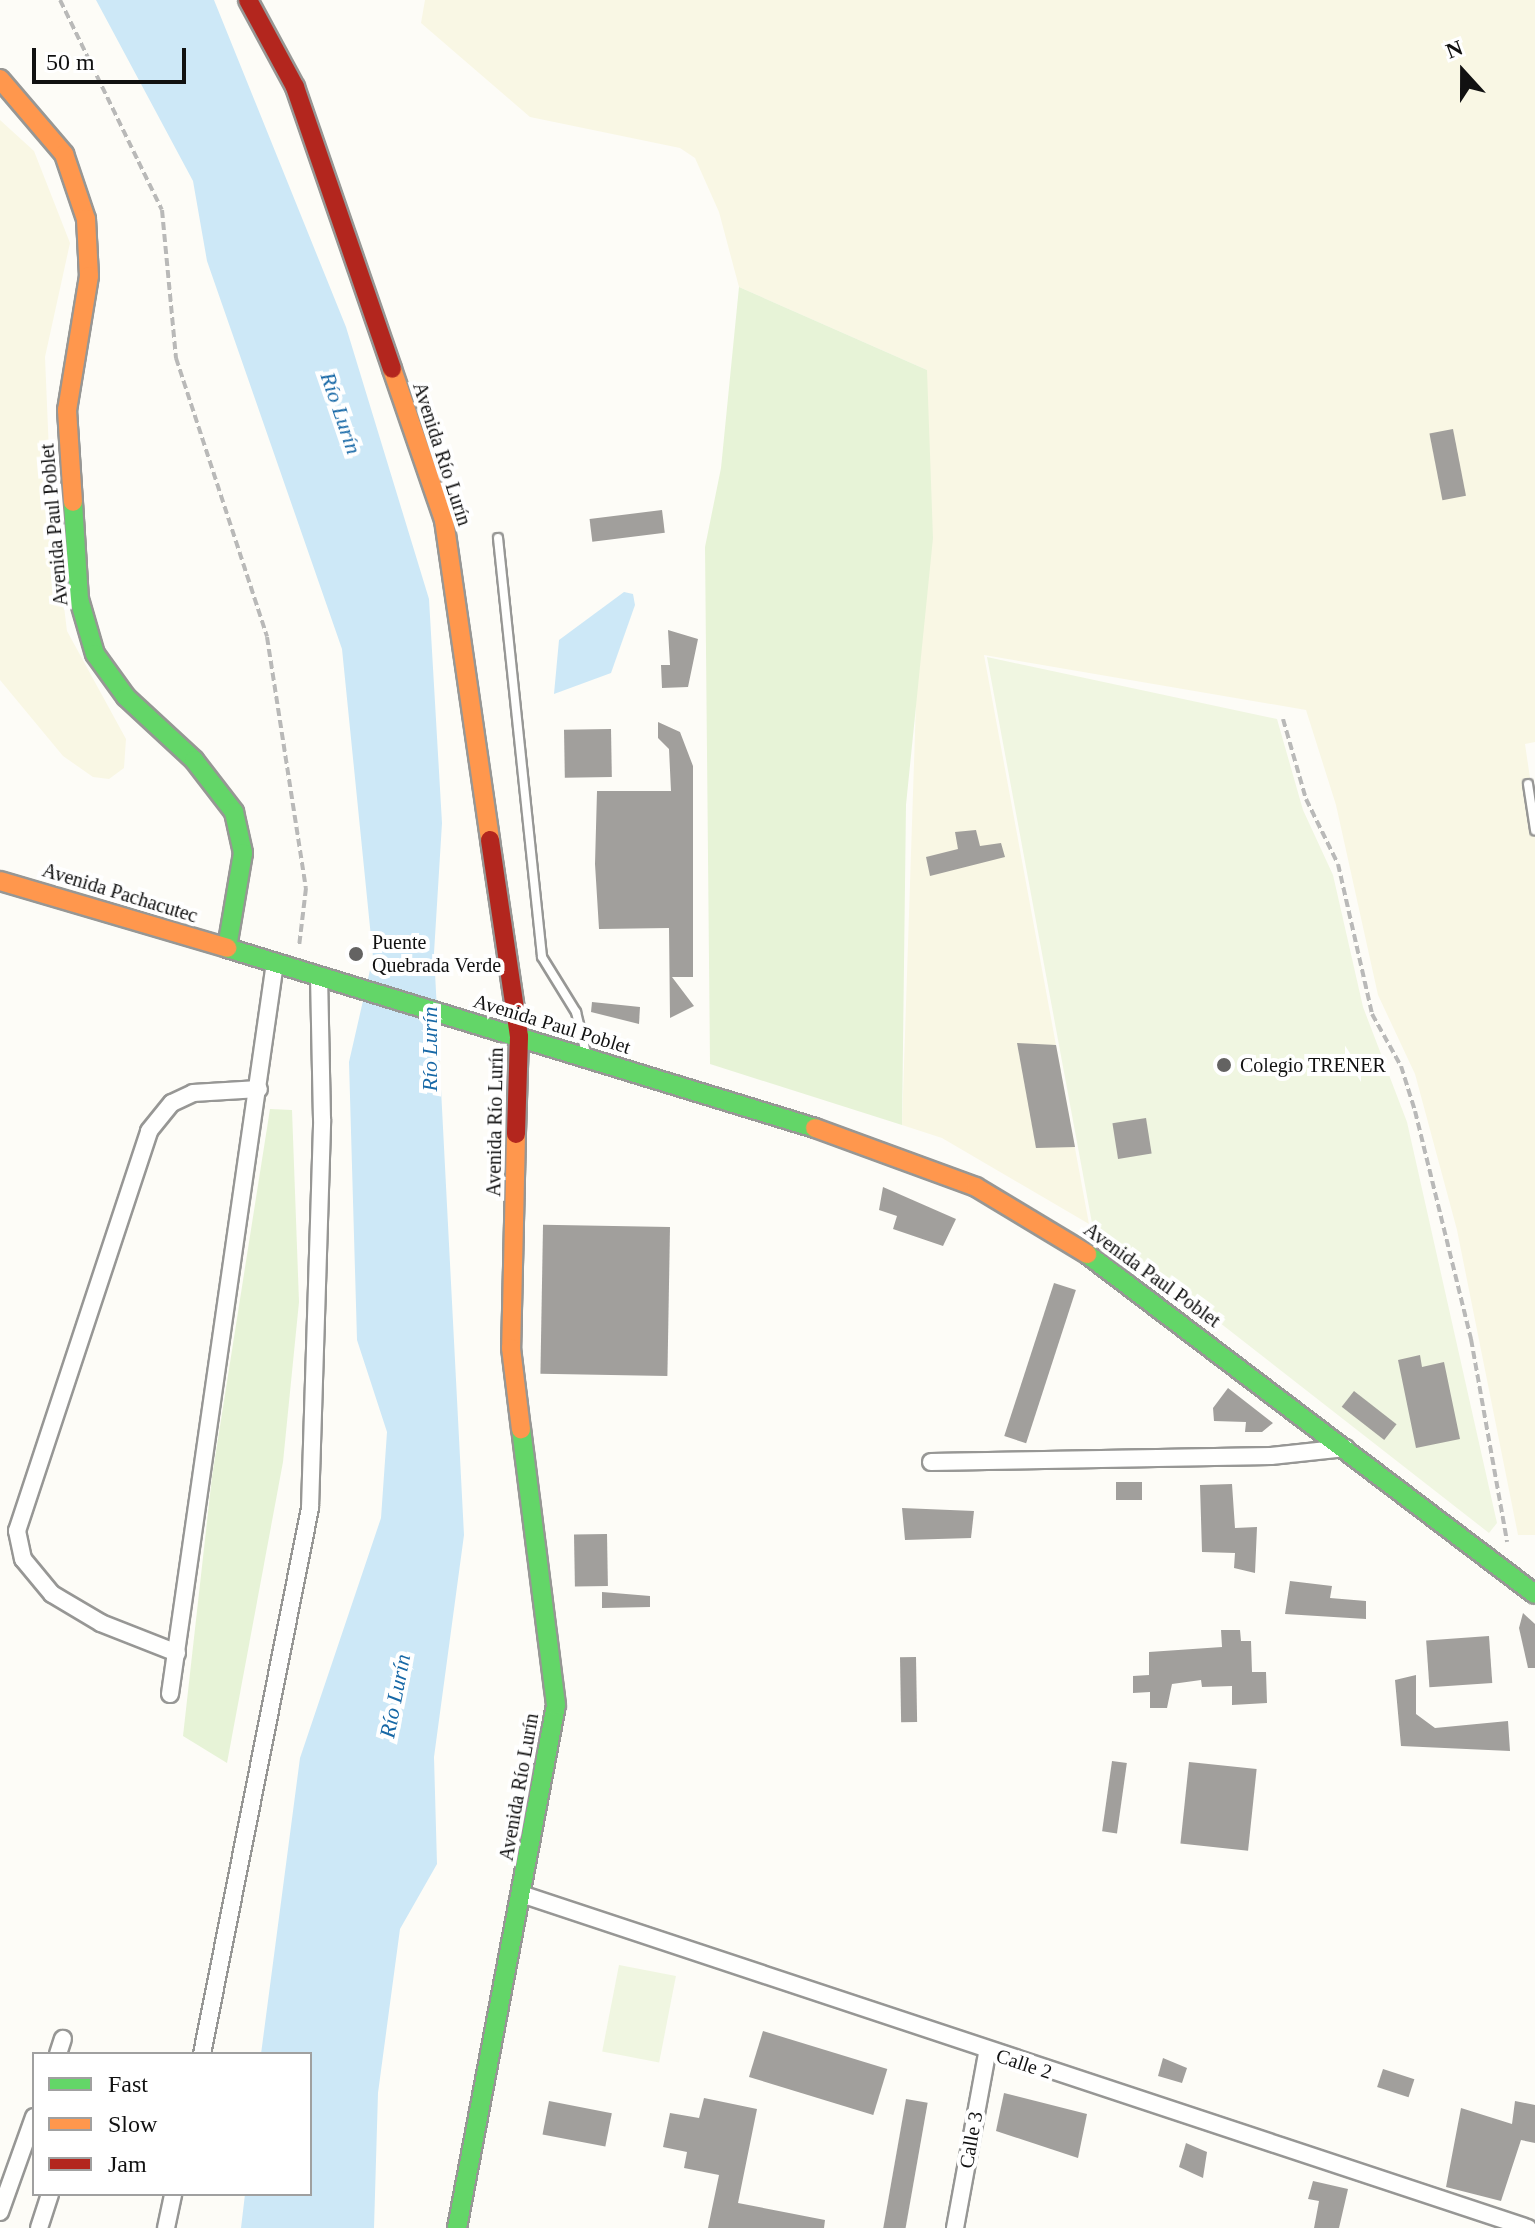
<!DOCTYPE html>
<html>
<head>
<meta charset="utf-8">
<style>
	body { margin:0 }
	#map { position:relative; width:1535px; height:2228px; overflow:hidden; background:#fdfcf7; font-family:"Times New Roman",serif }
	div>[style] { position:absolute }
	.farmland>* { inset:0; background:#f9f7e4 }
	.green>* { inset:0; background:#e7f3d7 }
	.pitch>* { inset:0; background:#f0f6e1; transform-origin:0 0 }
	.water>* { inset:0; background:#cde8f7 }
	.building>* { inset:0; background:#a19f9c; transform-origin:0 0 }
	.path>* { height:4px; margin-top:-2px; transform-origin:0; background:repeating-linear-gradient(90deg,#b9b9b8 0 8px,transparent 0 12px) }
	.roads { filter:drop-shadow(2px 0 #979795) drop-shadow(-2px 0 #979795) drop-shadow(0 2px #979795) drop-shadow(0 -2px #979795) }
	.lane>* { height:8px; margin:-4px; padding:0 4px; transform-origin:4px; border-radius:4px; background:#fffffe }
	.street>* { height:16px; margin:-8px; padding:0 8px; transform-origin:8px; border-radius:8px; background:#fffffe }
	.fast>* { height:18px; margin:-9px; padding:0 9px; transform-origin:9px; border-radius:9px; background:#63d668 }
	.slow>* { height:18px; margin:-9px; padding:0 9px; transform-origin:9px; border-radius:9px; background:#ff974d }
	.jam>* { height:18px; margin:-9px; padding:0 9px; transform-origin:9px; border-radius:9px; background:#b3261e }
	.dots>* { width:22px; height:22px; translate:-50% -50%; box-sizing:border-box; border:4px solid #fff; border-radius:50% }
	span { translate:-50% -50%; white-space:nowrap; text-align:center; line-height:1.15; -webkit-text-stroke:8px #fff; paint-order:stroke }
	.street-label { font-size:20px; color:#111 }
	.poi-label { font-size:20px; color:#111 }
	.left { translate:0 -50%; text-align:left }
	.water-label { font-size:22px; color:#1768a6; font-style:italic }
	.legend { position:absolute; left:32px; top:2052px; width:280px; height:144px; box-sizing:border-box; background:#fff; border:2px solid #a0a0a0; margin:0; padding:10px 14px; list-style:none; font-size:24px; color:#111 }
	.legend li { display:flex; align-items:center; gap:16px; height:40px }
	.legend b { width:40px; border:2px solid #a0a0a0 }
	.north { position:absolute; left:1423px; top:32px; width:80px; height:80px; -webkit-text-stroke:6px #fff; paint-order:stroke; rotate:339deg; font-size:22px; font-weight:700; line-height:32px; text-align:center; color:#111 }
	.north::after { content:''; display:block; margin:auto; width:28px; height:36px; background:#111; clip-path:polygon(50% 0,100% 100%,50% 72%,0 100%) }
	.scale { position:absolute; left:32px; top:48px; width:154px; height:36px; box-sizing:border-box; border:4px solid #111; border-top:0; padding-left:10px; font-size:24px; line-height:28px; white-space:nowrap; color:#111; -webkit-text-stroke:6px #fff; paint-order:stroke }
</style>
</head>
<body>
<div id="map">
	<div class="farmland">
		<i style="clip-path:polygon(425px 0,1535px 0,1535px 742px,1525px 744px,1535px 812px,1535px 1535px,1518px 1535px,1457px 1230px,1415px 1074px,1378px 995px,1336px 805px,1306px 710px,984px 655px,1089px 1224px,942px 1138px,902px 1125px,927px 370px,739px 287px,719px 212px,695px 158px,680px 148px,530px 117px,421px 23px)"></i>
		<i style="clip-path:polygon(0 120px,34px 151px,70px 243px,45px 357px,51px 500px,67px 631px,126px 739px,124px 768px,109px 779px,93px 777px,63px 756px,0 680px)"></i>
	</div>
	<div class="green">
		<i style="clip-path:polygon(739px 287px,927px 370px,933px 538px,906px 805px,902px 1125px,710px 1064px,705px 547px,721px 468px)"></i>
		<i style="clip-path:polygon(270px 1109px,292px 1110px,299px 1302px,283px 1462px,227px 1763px,183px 1736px,212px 1477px)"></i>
	</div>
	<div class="pitch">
		<i style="clip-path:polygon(987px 657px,1277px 719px,1303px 810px,1333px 875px,1363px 1007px,1407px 1122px,1497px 1523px,1489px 1533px,1092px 1223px)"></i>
		<i style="left:619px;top:1965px;width:58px;height:88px;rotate:11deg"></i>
	</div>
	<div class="water">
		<i style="clip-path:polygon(96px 0,214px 0,346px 327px,429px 599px,442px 823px,434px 953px,464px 1535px,434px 1757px,437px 1864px,400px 1929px,378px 2093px,374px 2228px,241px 2228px,245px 2194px,310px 2194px,310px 2054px,261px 2054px,300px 1758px,381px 1518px,387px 1432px,357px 1340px,349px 1062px,373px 957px,342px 649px,207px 261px,193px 181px)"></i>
		<i style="clip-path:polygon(624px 592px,633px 594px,635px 605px,611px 673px,554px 694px,559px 640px)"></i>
	</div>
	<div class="building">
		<i style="left:1453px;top:429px;width:68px;height:24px;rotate:79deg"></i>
		<i style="left:662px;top:510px;width:23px;height:73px;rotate:83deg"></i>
		<i style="clip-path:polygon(668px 630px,698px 639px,688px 687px,662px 688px,661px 665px,670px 665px)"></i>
		<i style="clip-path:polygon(658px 722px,680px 732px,693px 766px,693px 977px,672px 977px,694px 1006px,670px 1018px,669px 928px,599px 929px,595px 864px,597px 791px,671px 791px,669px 749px,658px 738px)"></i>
		<i style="left:611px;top:729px;width:48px;height:47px;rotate:89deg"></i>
		<i style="clip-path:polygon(976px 830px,980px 846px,1001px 843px,1005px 857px,930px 876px,926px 857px,958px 849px,955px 832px)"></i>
		<i style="clip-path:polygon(592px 1002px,640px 1007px,639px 1024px,591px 1012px)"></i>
		<i style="clip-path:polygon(1017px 1043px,1056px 1045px,1075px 1147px,1036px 1148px)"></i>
		<i style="left:1146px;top:1118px;width:36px;height:34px;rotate:81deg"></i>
		<i style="clip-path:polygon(883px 1187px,956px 1219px,943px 1246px,893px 1229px,897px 1216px,879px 1210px)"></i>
		<i style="left:670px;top:1227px;width:149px;height:127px;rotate:91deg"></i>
		<i style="left:1054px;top:1283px;width:23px;height:161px;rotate:18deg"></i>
		<i style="clip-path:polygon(1420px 1355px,1422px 1367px,1444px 1362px,1460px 1439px,1416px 1448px,1398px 1360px)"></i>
		<i style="clip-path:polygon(1228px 1388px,1269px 1420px,1273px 1423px,1262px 1432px,1245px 1432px,1246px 1422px,1214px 1421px,1213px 1408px)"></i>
		<i style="left:1354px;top:1391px;width:54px;height:20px;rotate:38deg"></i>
		<i style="left:1116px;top:1482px;width:26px;height:18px"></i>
		<i style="clip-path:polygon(1232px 1484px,1235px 1528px,1257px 1527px,1255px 1573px,1234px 1568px,1235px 1553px,1202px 1552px,1200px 1485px)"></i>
		<i style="clip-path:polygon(902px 1508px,974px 1511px,971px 1538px,905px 1540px)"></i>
		<i style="left:607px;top:1534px;width:52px;height:33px;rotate:89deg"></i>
		<i style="clip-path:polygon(1290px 1581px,1332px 1586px,1330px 1598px,1366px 1601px,1366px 1619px,1285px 1614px)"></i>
		<i style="clip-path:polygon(602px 1592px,650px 1596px,650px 1607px,602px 1608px)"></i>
		<i style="clip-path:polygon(1523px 1613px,1535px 1624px,1535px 1668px,1528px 1668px,1519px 1628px)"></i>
		<i style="clip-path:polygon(1221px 1630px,1240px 1630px,1241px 1641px,1251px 1641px,1252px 1672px,1266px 1672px,1267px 1703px,1232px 1705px,1232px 1686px,1202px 1687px,1201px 1680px,1172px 1684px,1167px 1708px,1150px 1708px,1150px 1692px,1133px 1693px,1133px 1676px,1149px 1675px,1149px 1652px,1222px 1647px)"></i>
		<i style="left:1489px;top:1636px;width:47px;height:63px;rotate:86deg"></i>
		<i style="left:916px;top:1657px;width:65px;height:16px;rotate:89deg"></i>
		<i style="clip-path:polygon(1416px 1675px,1416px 1714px,1435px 1728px,1508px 1721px,1510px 1751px,1401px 1746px,1395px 1680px)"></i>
		<i style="left:1112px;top:1761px;width:15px;height:71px;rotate:8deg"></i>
		<i style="left:1189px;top:1762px;width:68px;height:82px;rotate:6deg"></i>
		<i style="left:763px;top:2031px;width:130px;height:48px;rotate:17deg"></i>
		<i style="clip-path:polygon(1163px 2058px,1187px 2068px,1182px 2083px,1158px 2076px)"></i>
		<i style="left:1383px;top:2069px;width:33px;height:19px;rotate:18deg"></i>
		<i style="clip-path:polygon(1004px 2093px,1087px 2114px,1078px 2158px,996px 2131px)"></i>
		<i style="clip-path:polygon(704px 2098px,757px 2109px,738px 2203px,825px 2220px,824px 2228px,708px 2228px,719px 2175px,684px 2168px,687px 2152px,663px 2147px,670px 2113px,699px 2118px)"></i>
		<i style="left:906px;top:2099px;width:22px;height:132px;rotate:10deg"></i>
		<i style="left:549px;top:2101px;width:64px;height:34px;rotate:11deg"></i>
		<i style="clip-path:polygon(1515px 2101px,1535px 2105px,1535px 2143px,1521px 2140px,1501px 2201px,1446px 2187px,1461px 2108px,1512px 2124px)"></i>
		<i style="clip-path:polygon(1186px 2143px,1207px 2152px,1203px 2178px,1179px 2167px)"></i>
		<i style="clip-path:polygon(1313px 2181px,1348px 2189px,1339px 2228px,1314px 2228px,1319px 2201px,1308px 2199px)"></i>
	</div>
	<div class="path">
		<i style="left:60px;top:0;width:233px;rotate:64.1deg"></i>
		<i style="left:162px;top:210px;width:149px;rotate:84.6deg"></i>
		<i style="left:176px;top:358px;width:293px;rotate:71.9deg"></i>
		<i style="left:267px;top:637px;width:254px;rotate:81.2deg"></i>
		<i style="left:306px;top:888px;width:59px;rotate:96.8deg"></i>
		<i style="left:1283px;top:719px;width:83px;rotate:74deg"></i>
		<i style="left:1306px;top:799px;width:72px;rotate:63.8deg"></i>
		<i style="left:1338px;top:864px;width:154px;rotate:77.2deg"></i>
		<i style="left:1372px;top:1014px;width:60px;rotate:60.9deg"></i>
		<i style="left:1401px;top:1066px;width:47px;rotate:72.7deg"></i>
		<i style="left:1415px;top:1111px;width:235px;rotate:76.2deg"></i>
		<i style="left:1471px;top:1339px;width:206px;rotate:79.9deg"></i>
	</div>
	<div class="roads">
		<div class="lane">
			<i style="left:498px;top:538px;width:421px;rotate:84deg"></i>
			<i style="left:542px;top:957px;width:65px;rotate:58.3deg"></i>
			<i style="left:576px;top:1012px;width:42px;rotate:76.3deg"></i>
			<i style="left:1528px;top:784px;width:47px;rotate:81.3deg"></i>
		</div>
		<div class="street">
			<i style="left:931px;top:1462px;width:340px;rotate:-1deg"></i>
			<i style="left:1271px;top:1456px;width:75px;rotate:-6.1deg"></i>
			<i style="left:177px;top:1653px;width:82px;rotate:-158.5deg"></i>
			<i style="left:101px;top:1623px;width:57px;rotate:-149.4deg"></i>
			<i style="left:52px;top:1594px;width:45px;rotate:-129.6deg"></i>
			<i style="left:23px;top:1559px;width:29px;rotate:-102deg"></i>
			<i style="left:17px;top:1531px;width:421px;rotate:-71.7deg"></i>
			<i style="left:149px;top:1131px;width:36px;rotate:-51deg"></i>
			<i style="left:172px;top:1103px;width:23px;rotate:-25deg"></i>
			<i style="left:193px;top:1093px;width:66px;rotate:-3.5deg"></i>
			<i style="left:170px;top:1694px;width:739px;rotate:-81.83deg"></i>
			<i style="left:521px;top:1894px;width:1061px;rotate:18.35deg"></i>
			<i style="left:58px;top:2054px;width:16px;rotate:-72deg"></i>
			<i style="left:202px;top:2054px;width:557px;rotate:-78.81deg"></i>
			<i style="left:310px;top:1508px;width:389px;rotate:-88.2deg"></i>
			<i style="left:322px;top:1119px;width:143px;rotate:-91.2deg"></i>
			<i style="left:0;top:2212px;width:101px;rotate:-70.3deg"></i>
			<i style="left:39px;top:2228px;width:36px;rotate:-72deg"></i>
			<i style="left:166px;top:2228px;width:35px;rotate:-78deg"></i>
			<i style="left:955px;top:2228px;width:178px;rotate:-79.6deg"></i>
		</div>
		<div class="fast">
			<i style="left:73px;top:502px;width:97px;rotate:86.5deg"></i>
			<i style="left:79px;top:599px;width:57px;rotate:73.8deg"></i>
			<i style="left:95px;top:654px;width:53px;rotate:54.2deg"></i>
			<i style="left:126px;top:697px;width:93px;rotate:42.8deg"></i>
			<i style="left:194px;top:760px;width:66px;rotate:52.4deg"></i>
			<i style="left:234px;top:812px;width:42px;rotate:77.6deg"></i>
			<i style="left:243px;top:853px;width:96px;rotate:99.6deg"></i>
			<i style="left:227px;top:948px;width:615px;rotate:17.02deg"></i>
			<i style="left:1087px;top:1254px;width:562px;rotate:37.2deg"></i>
			<i style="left:457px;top:2228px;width:532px;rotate:-79.28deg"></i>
			<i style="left:556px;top:1705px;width:278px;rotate:-97.2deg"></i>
		</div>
		<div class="slow">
			<i style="left:0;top:79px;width:99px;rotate:49.5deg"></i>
			<i style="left:64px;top:154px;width:69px;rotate:71.3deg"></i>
			<i style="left:86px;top:219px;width:57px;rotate:87deg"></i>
			<i style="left:89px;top:276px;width:136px;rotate:99.3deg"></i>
			<i style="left:67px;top:410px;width:92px;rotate:86.3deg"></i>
			<i style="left:392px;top:369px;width:160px;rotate:71deg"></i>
			<i style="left:444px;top:520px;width:323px;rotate:81.8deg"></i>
			<i style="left:0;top:881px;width:237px;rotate:16.4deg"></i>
			<i style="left:815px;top:1128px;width:171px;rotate:20.1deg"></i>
			<i style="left:976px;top:1187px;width:130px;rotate:31.1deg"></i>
			<i style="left:516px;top:1134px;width:214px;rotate:91.3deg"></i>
			<i style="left:511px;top:1348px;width:82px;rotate:83deg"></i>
		</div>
		<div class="jam">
			<i style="left:248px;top:0;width:99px;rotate:61.6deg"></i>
			<i style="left:295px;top:87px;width:298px;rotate:71deg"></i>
			<i style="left:490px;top:840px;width:199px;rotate:81.6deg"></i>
			<i style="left:519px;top:1037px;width:97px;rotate:91.8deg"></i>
		</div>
	</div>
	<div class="dots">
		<i style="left:356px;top:954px;background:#646362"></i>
		<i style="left:1224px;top:1065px;background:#646362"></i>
	</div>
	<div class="street-label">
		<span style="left:442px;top:454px;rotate:72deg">Avenida Río Lurín</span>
		<span style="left:54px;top:525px;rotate:-95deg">Avenida Paul Poblet</span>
		<span style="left:120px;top:893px;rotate:17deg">Avenida Pachacutec</span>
		<span style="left:552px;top:1024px;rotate:17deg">Avenida Paul Poblet</span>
		<span style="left:495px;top:1122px;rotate:-89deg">Avenida Río Lurín</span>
		<span style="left:1152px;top:1275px;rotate:36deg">Avenida Paul Poblet</span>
		<span style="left:519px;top:1787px;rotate:-80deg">Avenida Río Lurín</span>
		<span style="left:1024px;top:2064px;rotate:18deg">Calle 2</span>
		<span style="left:971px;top:2140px;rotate:-80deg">Calle 3</span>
	</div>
	<div class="poi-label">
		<span class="left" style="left:372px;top:954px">Puente<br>Quebrada Verde</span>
		<span class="left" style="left:1240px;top:1065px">Colegio TRENER</span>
	</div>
	<div class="water-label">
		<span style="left:341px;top:413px;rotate:71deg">Río Lurín</span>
		<span style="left:430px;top:1049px;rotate:-90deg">Río Lurín</span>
		<span style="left:395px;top:1696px;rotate:-79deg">Río Lurín</span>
	</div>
	<ul class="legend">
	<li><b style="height:10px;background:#63d668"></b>Fast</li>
	<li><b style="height:10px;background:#ff974d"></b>Slow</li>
	<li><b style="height:10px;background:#b3261e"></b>Jam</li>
	</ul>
	<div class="north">N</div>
	<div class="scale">50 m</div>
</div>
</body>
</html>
